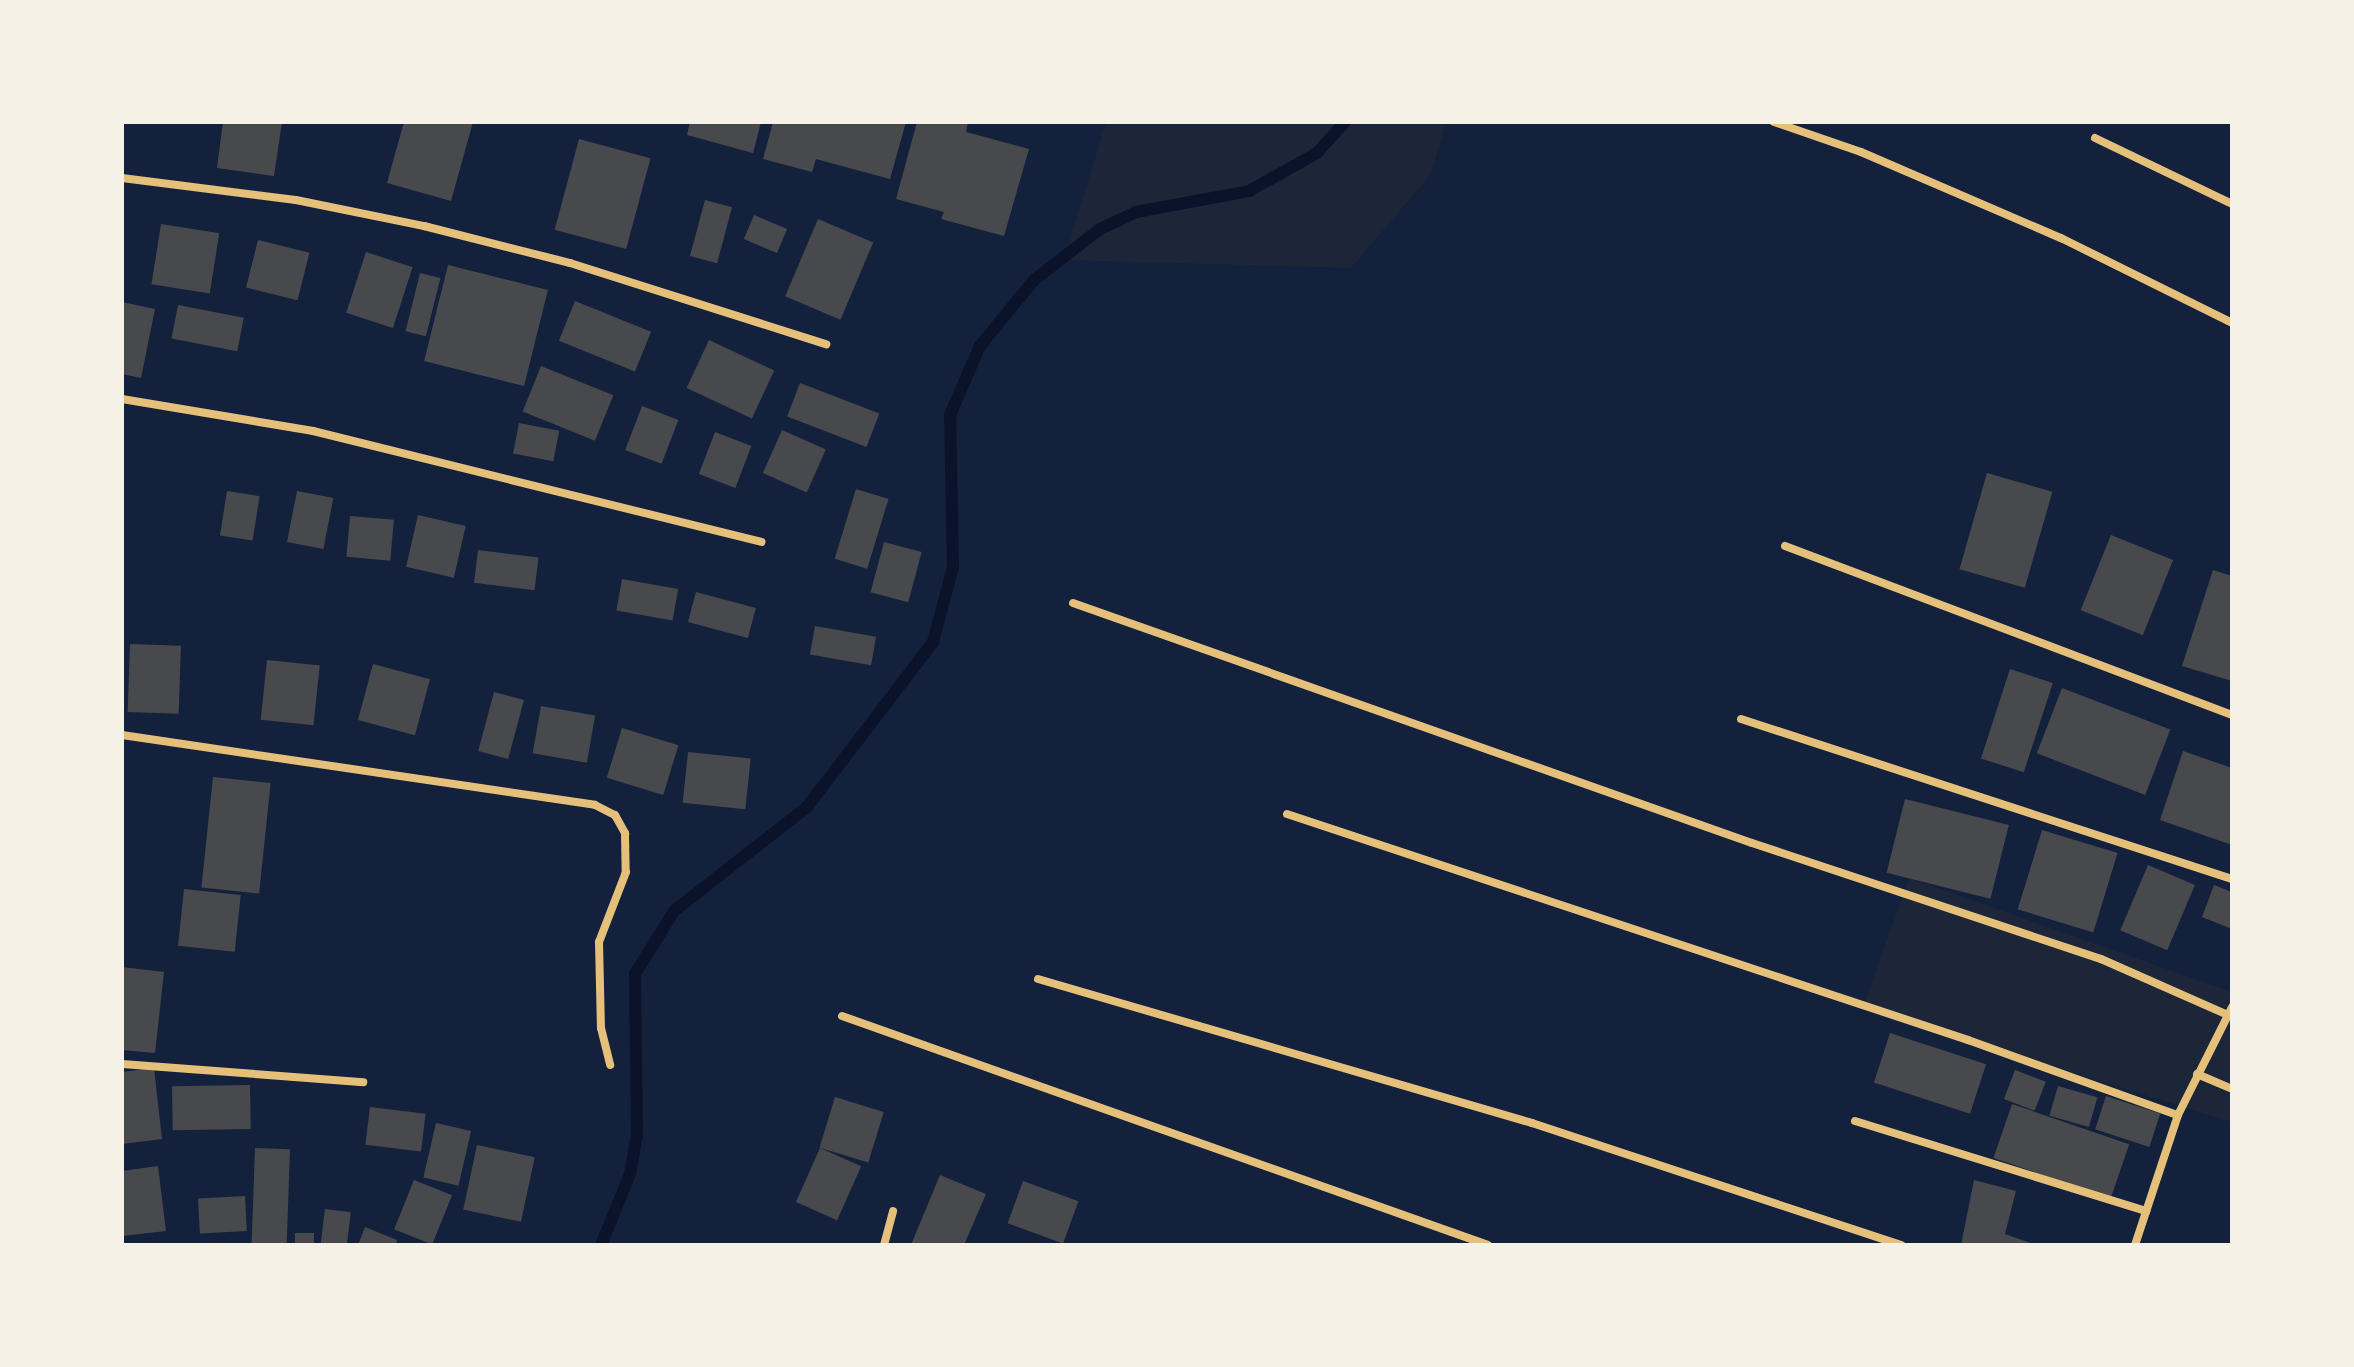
<!DOCTYPE html>
<html>
<head>
<meta charset="utf-8">
<style>
	body { margin:0 }
	#map { position:relative; width:2354px; height:1367px; overflow:hidden; background:#14213d; font-family:"Alegreya Sans",sans-serif }
	div>[style] { position:absolute }
	.green>* { inset:0; background:#1d2539 }
	.stream>* { height:12px; margin:-6px; padding:0 6px; transform-origin:6px; border-radius:6px; background:#0b132b }
	.building>* { inset:0; background:#48494c; transform-origin:0 0 }
	.minor>* { height:8px; margin:-4px; padding:0 4px; transform-origin:4px; border-radius:4px; background:#e5c07b }
	span { translate:-50% -50%; white-space:nowrap; text-align:center; line-height:1.15; -webkit-text-stroke:6px #f6f1e7; paint-order:stroke }
	.frame { position:absolute; inset:0; border:124px solid #f6f1e7; pointer-events:none }
</style>
</head>
<body>
<div id="map">
	<div class="green">
		<i style="clip-path:polygon(1106px 122px,1446px 122px,1431px 174px,1351px 268px,1064px 260px)"></i>
		<i style="clip-path:polygon(1909px 878px,2232px 992px,2232px 1122px,1863px 1007px)"></i>
	</div>
	<div class="stream">
		<i style="left:601px;top:1245px;width:77px;rotate:-67.8deg"></i>
		<i style="left:630px;top:1174px;width:39px;rotate:-80deg"></i>
		<i style="left:637px;top:1136px;width:162px;rotate:-90.7deg"></i>
		<i style="left:635px;top:974px;width:74px;rotate:-58.2deg"></i>
		<i style="left:674px;top:911px;width:169px;rotate:-38deg"></i>
		<i style="left:807px;top:807px;width:208px;rotate:-52.6deg"></i>
		<i style="left:933px;top:642px;width:78px;rotate:-75.1deg"></i>
		<i style="left:953px;top:567px;width:152px;rotate:-91.1deg"></i>
		<i style="left:950px;top:415px;width:75px;rotate:-66.5deg"></i>
		<i style="left:980px;top:346px;width:85px;rotate:-50.7deg"></i>
		<i style="left:1034px;top:280px;width:83px;rotate:-37.7deg"></i>
		<i style="left:1100px;top:229px;width:40px;rotate:-25deg"></i>
		<i style="left:1136px;top:212px;width:115px;rotate:-10.5deg"></i>
		<i style="left:1249px;top:191px;width:78px;rotate:-29.2deg"></i>
		<i style="left:1317px;top:153px;width:42px;rotate:-47.9deg"></i>
	</div>
	<div class="building">
		<i style="clip-path:polygon(223px 122px,282px 122px,274px 176px,217px 168px)"></i>
		<i style="clip-path:polygon(404px 122px,473px 122px,451px 201px,387px 183px)"></i>
		<i style="clip-path:polygon(690px 122px,761px 122px,753px 153px,687px 135px)"></i>
		<i style="clip-path:polygon(773px 122px,906px 122px,890px 179px,816px 159px,812px 172px,763px 159px)"></i>
		<i style="clip-path:polygon(917px 122px,968px 122px,966px 132px,1029px 149px,1004px 236px,941px 219px,944px 212px,896px 199px)"></i>
		<i style="left:579px;top:139px;width:74px;height:94px;rotate:15deg"></i>
		<i style="left:705px;top:200px;width:28px;height:58px;rotate:15deg"></i>
		<i style="left:754px;top:215px;width:36px;height:26px;rotate:23deg"></i>
		<i style="left:818px;top:219px;width:60px;height:84px;rotate:23deg"></i>
		<i style="left:161px;top:224px;width:59px;height:61px;rotate:9deg"></i>
		<i style="left:258px;top:240px;width:53px;height:49px;rotate:14deg"></i>
		<i style="left:366px;top:252px;width:49px;height:64px;rotate:18deg"></i>
		<i style="left:448px;top:265px;width:103px;height:99px;rotate:14deg"></i>
		<i style="left:420px;top:273px;width:21px;height:60px;rotate:14deg"></i>
		<i style="left:575px;top:301px;width:82px;height:43px;rotate:22deg"></i>
		<i style="clip-path:polygon(122px 302px,155px 309px,141px 378px,122px 374px)"></i>
		<i style="left:178px;top:305px;width:67px;height:34px;rotate:11deg"></i>
		<i style="left:709px;top:340px;width:72px;height:53px;rotate:25deg"></i>
		<i style="left:541px;top:366px;width:78px;height:49px;rotate:22deg"></i>
		<i style="left:800px;top:383px;width:85px;height:36px;rotate:21deg"></i>
		<i style="left:642px;top:406px;width:39px;height:47px;rotate:21deg"></i>
		<i style="left:519px;top:423px;width:41px;height:31px;rotate:11deg"></i>
		<i style="left:782px;top:430px;width:48px;height:47px;rotate:24deg"></i>
		<i style="left:715px;top:432px;width:39px;height:45px;rotate:21deg"></i>
		<i style="left:1987px;top:473px;width:68px;height:100px;rotate:16deg"></i>
		<i style="left:856px;top:489px;width:34px;height:73px;rotate:17deg"></i>
		<i style="left:227px;top:491px;width:33px;height:45px;rotate:9deg"></i>
		<i style="left:297px;top:491px;width:37px;height:52px;rotate:11deg"></i>
		<i style="left:418px;top:515px;width:49px;height:53px;rotate:13deg"></i>
		<i style="left:350px;top:516px;width:44px;height:41px;rotate:5deg"></i>
		<i style="left:2111px;top:535px;width:67px;height:81px;rotate:22deg"></i>
		<i style="left:884px;top:542px;width:39px;height:52px;rotate:15deg"></i>
		<i style="left:478px;top:550px;width:61px;height:33px;rotate:7deg"></i>
		<i style="clip-path:polygon(2213px 570px,2232px 576px,2232px 681px,2182px 666px)"></i>
		<i style="left:622px;top:579px;width:57px;height:32px;rotate:10deg"></i>
		<i style="left:696px;top:592px;width:62px;height:31px;rotate:15deg"></i>
		<i style="left:815px;top:626px;width:62px;height:29px;rotate:10deg"></i>
		<i style="left:130px;top:644px;width:51px;height:68px;rotate:2deg"></i>
		<i style="left:267px;top:660px;width:53px;height:60px;rotate:6deg"></i>
		<i style="left:373px;top:664px;width:59px;height:58px;rotate:15deg"></i>
		<i style="left:2010px;top:669px;width:45px;height:94px;rotate:18deg"></i>
		<i style="left:2062px;top:688px;width:116px;height:70px;rotate:21deg"></i>
		<i style="left:494px;top:692px;width:31px;height:61px;rotate:15deg"></i>
		<i style="left:541px;top:706px;width:55px;height:48px;rotate:10deg"></i>
		<i style="left:622px;top:728px;width:59px;height:52px;rotate:17deg"></i>
		<i style="clip-path:polygon(2183px 751px,2232px 768px,2232px 845px,2160px 820px)"></i>
		<i style="left:688px;top:752px;width:63px;height:51px;rotate:6deg"></i>
		<i style="left:213px;top:777px;width:58px;height:111px;rotate:6deg"></i>
		<i style="left:1905px;top:799px;width:107px;height:76px;rotate:14deg"></i>
		<i style="left:2042px;top:830px;width:79px;height:83px;rotate:17deg"></i>
		<i style="left:2148px;top:865px;width:51px;height:71px;rotate:23deg"></i>
		<i style="clip-path:polygon(2214px 885px,2232px 892px,2232px 929px,2202px 917px)"></i>
		<i style="left:184px;top:889px;width:57px;height:57px;rotate:6deg"></i>
		<i style="clip-path:polygon(122px 967px,164px 972px,155px 1053px,122px 1050px)"></i>
		<i style="left:1890px;top:1033px;width:101px;height:52px;rotate:18deg"></i>
		<i style="clip-path:polygon(154px 1068px,162px 1139px,122px 1144px,122px 1072px)"></i>
		<i style="left:2015px;top:1070px;width:33px;height:31px;rotate:21deg"></i>
		<i style="left:250px;top:1085px;width:44px;height:78px;rotate:89deg"></i>
		<i style="left:2058px;top:1086px;width:41px;height:31px;rotate:16deg"></i>
		<i style="left:2106px;top:1096px;width:57px;height:35px;rotate:18deg"></i>
		<i style="left:835px;top:1097px;width:51px;height:53px;rotate:17deg"></i>
		<i style="left:2012px;top:1104px;width:124px;height:57px;rotate:19deg"></i>
		<i style="left:370px;top:1107px;width:56px;height:38px;rotate:7deg"></i>
		<i style="left:436px;top:1123px;width:36px;height:56px;rotate:13deg"></i>
		<i style="left:477px;top:1145px;width:59px;height:66px;rotate:12deg"></i>
		<i style="left:255px;top:1148px;width:35px;height:96px;rotate:2deg"></i>
		<i style="left:820px;top:1148px;width:45px;height:59px;rotate:24deg"></i>
		<i style="clip-path:polygon(158px 1166px,166px 1231px,122px 1236px,122px 1171px)"></i>
		<i style="clip-path:polygon(940px 1175px,986px 1194px,964px 1245px,911px 1245px)"></i>
		<i style="left:414px;top:1180px;width:41px;height:53px;rotate:22deg"></i>
		<i style="clip-path:polygon(1974px 1180px,2016px 1191px,2005px 1234px,2036px 1245px,1961px 1245px)"></i>
		<i style="left:1023px;top:1181px;width:59px;height:45px;rotate:20deg"></i>
		<i style="left:245px;top:1196px;width:35px;height:47px;rotate:87deg"></i>
		<i style="left:325px;top:1209px;width:26px;height:36px;rotate:7deg"></i>
		<i style="clip-path:polygon(365px 1227px,397px 1240px,396px 1245px,358px 1245px)"></i>
		<i style="left:295px;top:1233px;width:19px;height:12px"></i>
	</div>
	<div class="minor">
		<i style="left:1774px;top:122px;width:92px;rotate:19deg"></i>
		<i style="left:1861px;top:152px;width:218px;rotate:23.3deg"></i>
		<i style="left:2061px;top:238px;width:191px;rotate:26.4deg"></i>
		<i style="left:2095px;top:138px;width:152px;rotate:25.7deg"></i>
		<i style="left:122px;top:178px;width:175px;rotate:7.2deg"></i>
		<i style="left:296px;top:200px;width:131px;rotate:11.5deg"></i>
		<i style="left:424px;top:226px;width:151px;rotate:14.2deg"></i>
		<i style="left:570px;top:263px;width:269px;rotate:17.6deg"></i>
		<i style="left:122px;top:399px;width:194px;rotate:9.5deg"></i>
		<i style="left:313px;top:431px;width:462px;rotate:13.9deg"></i>
		<i style="left:1785px;top:546px;width:478px;rotate:20.7deg"></i>
		<i style="left:1073px;top:603px;width:720px;rotate:19.47deg"></i>
		<i style="left:1752px;top:843px;width:368px;rotate:18.4deg"></i>
		<i style="left:2101px;top:959px;width:139px;rotate:23.8deg"></i>
		<i style="left:1741px;top:719px;width:516px;rotate:18.05deg"></i>
		<i style="left:122px;top:735px;width:478px;rotate:8.4deg"></i>
		<i style="left:595px;top:805px;width:22px;rotate:27deg"></i>
		<i style="left:615px;top:815px;width:21px;rotate:61deg"></i>
		<i style="left:625px;top:833px;width:39px;rotate:89deg"></i>
		<i style="left:626px;top:872px;width:75px;rotate:111.1deg"></i>
		<i style="left:599px;top:942px;width:86px;rotate:88.7deg"></i>
		<i style="left:601px;top:1028px;width:38px;rotate:76deg"></i>
		<i style="left:1287px;top:814px;width:718px;rotate:18.36deg"></i>
		<i style="left:1968px;top:1040px;width:223px;rotate:19.7deg"></i>
		<i style="left:1038px;top:979px;width:515px;rotate:16.25deg"></i>
		<i style="left:1532px;top:1123px;width:389px;rotate:18.3deg"></i>
		<i style="left:842px;top:1016px;width:685px;rotate:19.52deg"></i>
		<i style="left:122px;top:1064px;width:242px;rotate:4.3deg"></i>
		<i style="left:2197px;top:1074px;width:38px;rotate:23deg"></i>
		<i style="left:1855px;top:1121px;width:305px;rotate:17.2deg"></i>
		<i style="left:884px;top:1245px;width:35px;rotate:-75deg"></i>
		<i style="left:2135px;top:1245px;width:137px;rotate:-71.7deg"></i>
		<i style="left:2178px;top:1115px;width:121px;rotate:-63.4deg"></i>
	</div>
	<div class="frame"></div>
</div>
</body>
</html>
